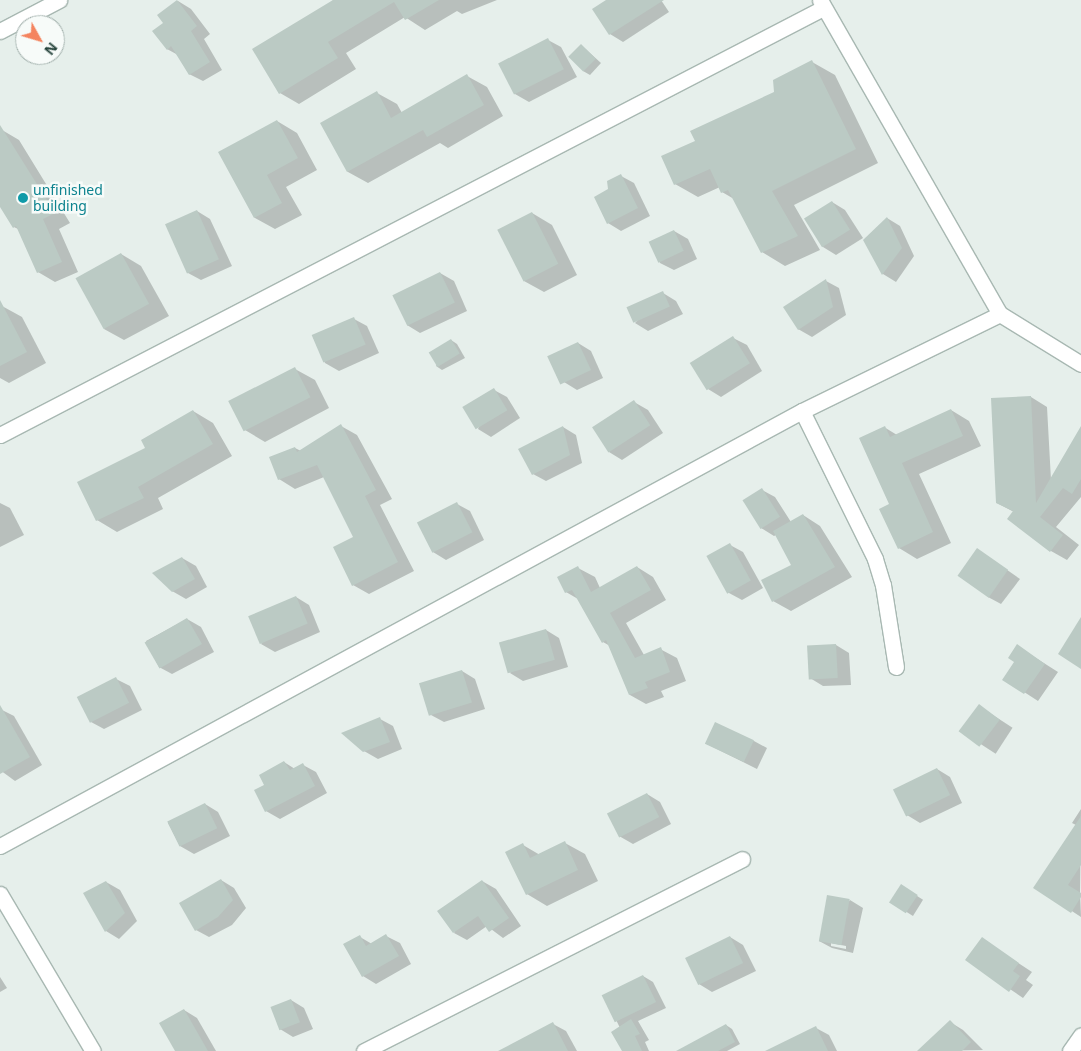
<!DOCTYPE html>
<html>
<head>
<meta charset="utf-8">
<style>
	body { margin:0 }
	#map { position:relative; width:1081px; height:1051px; overflow:hidden; background:#e6efeb; font-family:"Noto Sans",sans-serif }
	div>[style] { position:absolute }
	.shadow>* { inset:0; background:#0003; transform-origin:0 0 }
	.building>* { inset:0; background:#bbcac4; transform-origin:0 0 }
	.roads { filter:drop-shadow(1px 0 #a8b8b2) drop-shadow(-1px 0 #a8b8b2) drop-shadow(0 1px #a8b8b2) drop-shadow(0 -1px #a8b8b2) }
	.minor>* { height:15px; margin:-7.5px; padding:0 7.5px; transform-origin:7.5px; border-radius:7.5px; background:#fff }
	.tertiary>* { height:15px; margin:-7.5px; padding:0 7.5px; transform-origin:7.5px; border-radius:7.5px; background:#fff }
	.dots>* { width:14px; height:14px; translate:-50% -50%; box-sizing:border-box; border:2px solid #f7fbf9; border-radius:50% }
	span { translate:-50% -50%; white-space:nowrap; text-align:center; line-height:1.15; -webkit-text-stroke:5px #f7fbf9; paint-order:stroke }
	.culture-label { font-size:14px; color:#0d838f }
	.left { translate:0 -50%; text-align:left }
	.north { position:absolute; left:15px; top:15px; width:50px; height:50px; box-sizing:border-box; background:#f7fbf9; border:1px solid #a3b1ad; border-radius:50%; rotate:129deg; font-size:14px; font-weight:700; line-height:20px; text-align:center; color:#24423a }
	.north::after { content:''; display:block; margin:auto; width:18px; height:22px; background:#f4845f; clip-path:polygon(50% 0,100% 100%,50% 72%,0 100%) }
</style>
</head>
<body>
<div id="map">
	<div class="shadow">
		<i style="clip-path:polygon(333px 0,497px 0,462px 14px,457px 11px,425px 30px,405px 17px,346px 53px,356px 69px,299px 104px,280px 93px)"></i>
		<i style="clip-path:polygon(608px 0,661px 0,669px 12px,623px 42px,610px 34px)"></i>
		<i style="clip-path:polygon(178px 1px,191px 9px,210px 34px,204px 39px,222px 70px,203px 81px,189px 74px,178px 55px,167px 49px,165px 23px,159px 15px)"></i>
		<i style="clip-path:polygon(548px 40px,561px 47px,577px 77px,529px 102px,515px 94px,500px 65px)"></i>
		<i style="clip-path:polygon(581px 45px,601px 63px,590px 75px,583px 71px)"></i>
		<i style="clip-path:polygon(812px 62px,835px 75px,878px 163px,794px 205px,820px 250px,785px 266px,762px 252px,734px 199px,722px 192px,720px 187px,698px 197px,675px 184px,696px 141px,775px 92px)"></i>
		<i style="clip-path:polygon(467px 76px,487px 87px,503px 116px,448px 148px,440px 143px,368px 183px,348px 172px,322px 124px,377px 93px,397px 104px,402px 113px)"></i>
		<i style="clip-path:polygon(277px 121px,297px 133px,317px 170px,286px 187px,302px 215px,275px 229px,255px 218px,220px 153px)"></i>
		<i style="clip-path:polygon(2px 130px,19px 140px,70px 223px,59px 229px,78px 272px,55px 282px,38px 272px,20px 230px,14px 227px,0 204px,0 131px)"></i>
		<i style="clip-path:polygon(621px 176px,634px 183px,650px 216px,621px 231px,608px 223px)"></i>
		<i style="clip-path:polygon(832px 202px,845px 210px,863px 238px,836px 255px,823px 247px)"></i>
		<i style="clip-path:polygon(197px 211px,210px 219px,232px 266px,201px 280px,188px 273px)"></i>
		<i style="clip-path:polygon(532px 213px,552px 225px,577px 275px,544px 292px,524px 281px)"></i>
		<i style="clip-path:polygon(887px 218px,900px 226px,914px 256px,896px 282px,883px 274px,864px 240px)"></i>
		<i style="clip-path:polygon(674px 231px,688px 239px,697px 259px,674px 270px,660px 263px,651px 243px)"></i>
		<i style="clip-path:polygon(121px 254px,141px 266px,169px 316px,124px 340px,104px 329px)"></i>
		<i style="clip-path:polygon(440px 273px,454px 281px,467px 311px,420px 333px,407px 325px)"></i>
		<i style="clip-path:polygon(826px 281px,839px 288px,846px 315px,812px 337px,798px 329px)"></i>
		<i style="clip-path:polygon(663px 293px,676px 301px,683px 314px,648px 331px,635px 323px)"></i>
		<i style="clip-path:polygon(2px 306px,22px 317px,46px 363px,9px 383px,0 378px,0 307px)"></i>
		<i style="clip-path:polygon(354px 319px,367px 326px,379px 353px,339px 371px,325px 363px,313px 337px)"></i>
		<i style="clip-path:polygon(733px 338px,747px 345px,762px 371px,721px 397px,708px 389px)"></i>
		<i style="clip-path:polygon(451px 340px,457px 344px,465px 358px,442px 370px,436px 366px)"></i>
		<i style="clip-path:polygon(578px 343px,591px 351px,603px 378px,577px 390px,564px 382px)"></i>
		<i style="clip-path:polygon(295px 369px,315px 380px,329px 408px,265px 442px,245px 430px)"></i>
		<i style="clip-path:polygon(494px 390px,507px 397px,520px 418px,491px 437px,478px 429px)"></i>
		<i style="clip-path:polygon(1031px 397px,1047px 407px,1051px 480px,1081px 434px,1081px 497px,1056px 527px,1079px 545px,1067px 560px,1051px 551px,1014px 512px,997px 503px)"></i>
		<i style="clip-path:polygon(634px 402px,648px 410px,663px 433px,622px 460px,609px 452px)"></i>
		<i style="clip-path:polygon(951px 410px,969px 421px,981px 446px,919px 474px,951px 543px,917px 559px,899px 548px,891px 504px,884px 427px,897px 435px)"></i>
		<i style="clip-path:polygon(193px 411px,213px 423px,232px 456px,158px 498px,163px 509px,117px 532px,97px 520px,147px 448px)"></i>
		<i style="clip-path:polygon(341px 426px,357px 435px,392px 499px,380px 505px,414px 571px,369px 594px,353px 585px,355px 537px,324px 477px,295px 489px,279px 479px,295px 448px,301px 451px)"></i>
		<i style="clip-path:polygon(563px 427px,576px 435px,582px 463px,546px 481px,533px 474px)"></i>
		<i style="clip-path:polygon(762px 490px,775px 497px,791px 522px,803px 515px,820px 526px,852px 577px,791px 611px,773px 601px,793px 565px,776px 535px,774px 536px,761px 528px)"></i>
		<i style="clip-path:polygon(0 503px,10px 508px,24px 535px,0 547px)"></i>
		<i style="clip-path:polygon(457px 504px,470px 511px,484px 540px,446px 560px,433px 552px)"></i>
		<i style="clip-path:polygon(730px 545px,743px 552px,763px 588px,742px 600px,729px 593px)"></i>
		<i style="clip-path:polygon(977px 549px,1020px 579px,1001px 604px,988px 597px)"></i>
		<i style="clip-path:polygon(182px 558px,196px 566px,207px 587px,186px 599px,172px 591px)"></i>
		<i style="clip-path:polygon(637px 567px,653px 577px,666px 600px,626px 623px,644px 655px,660px 649px,677px 658px,686px 681px,661px 691px,664px 697px,646px 704px,630px 695px,610px 646px,603px 642px,578px 599px,566px 592px,578px 568px,595px 577px,600px 588px)"></i>
		<i style="clip-path:polygon(296px 597px,309px 605px,320px 632px,275px 652px,261px 644px)"></i>
		<i style="clip-path:polygon(187px 619px,201px 627px,214px 652px,172px 674px,159px 667px,146px 641px)"></i>
		<i style="clip-path:polygon(546px 630px,559px 638px,568px 667px,523px 681px,510px 673px)"></i>
		<i style="clip-path:polygon(836px 645px,849px 653px,851px 685px,823px 686px,810px 678px)"></i>
		<i style="clip-path:polygon(1017px 646px,1058px 672px,1038px 701px,1004px 679px,1016px 662px)"></i>
		<i style="clip-path:polygon(462px 671px,475px 679px,485px 709px,444px 722px,431px 715px)"></i>
		<i style="clip-path:polygon(116px 679px,130px 686px,142px 710px,104px 729px,91px 722px)"></i>
		<i style="left:979px;top:706px;width:40px;height:31px;rotate:33deg"></i>
		<i style="clip-path:polygon(0 709px,14px 716px,42px 765px,15px 781px,0 770px)"></i>
		<i style="clip-path:polygon(380px 719px,393px 726px,402px 749px,378px 759px,364px 751px)"></i>
		<i style="clip-path:polygon(754px 741px,767px 748px,757px 769px,707px 744px)"></i>
		<i style="clip-path:polygon(284px 762px,295px 769px,303px 765px,316px 772px,327px 793px,280px 819px,266px 811px,266px 785px)"></i>
		<i style="clip-path:polygon(937px 769px,950px 777px,962px 803px,920px 823px,907px 815px)"></i>
		<i style="clip-path:polygon(647px 794px,660px 802px,671px 824px,633px 844px,619px 836px)"></i>
		<i style="clip-path:polygon(205px 804px,218px 812px,230px 836px,194px 854px,180px 846px,168px 823px)"></i>
		<i style="clip-path:polygon(1081px 809px,1080px 893px,1081px 917px,1035px 887px,1076px 825px,1072px 823px)"></i>
		<i style="clip-path:polygon(565px 843px,585px 854px,598px 881px,547px 906px,527px 894px,523px 845px,540px 855px)"></i>
		<i style="clip-path:polygon(221px 880px,234px 888px,246px 908px,232px 925px,209px 937px,196px 930px)"></i>
		<i style="clip-path:polygon(482px 881px,496px 889px,521px 926px,503px 938px,487px 926px,467px 940px,454px 933px)"></i>
		<i style="clip-path:polygon(106px 882px,120px 890px,137px 921px,119px 939px,106px 931px,85px 894px)"></i>
		<i style="left:901px;top:886px;width:26px;height:19px;rotate:32deg"></i>
		<i style="clip-path:polygon(evenodd,850px 900px,863px 908px,853px 953px,832px 948px,819px 941px,850px 900px,831px 943px,846px 946px,846px 949px,831px 946px,831px 943px)"></i>
		<i style="clip-path:polygon(386px 936px,400px 943px,411px 964px,376px 984px,363px 976px,345px 945px,360px 937px,372px 944px)"></i>
		<i style="clip-path:polygon(730px 937px,743px 945px,756px 971px,712px 992px,699px 984px)"></i>
		<i style="clip-path:polygon(982px 939px,1032px 972px,1026px 980px,1033px 985px,1023px 998px,967px 960px)"></i>
		<i style="clip-path:polygon(643px 976px,653px 982px,666px 1008px,638px 1021px,649px 1040px,645px 1042px,649px 1051px,623px 1051px,620px 1028px,604px 995px)"></i>
		<i style="clip-path:polygon(0 977px,7px 988px,0 992px)"></i>
		<i style="clip-path:polygon(291px 1000px,304px 1008px,313px 1029px,293px 1037px,280px 1029px)"></i>
		<i style="clip-path:polygon(184px 1010px,197px 1018px,216px 1051px,177px 1051px)"></i>
		<i style="clip-path:polygon(950px 1022px,963px 1030px,983px 1050px,924px 1051px)"></i>
		<i style="clip-path:polygon(553px 1024px,566px 1031px,577px 1051px,520px 1051px)"></i>
		<i style="clip-path:polygon(726px 1025px,732px 1029px,740px 1044px,727px 1051px,694px 1051px)"></i>
		<i style="clip-path:polygon(816px 1028px,829px 1035px,837px 1051px,788px 1051px)"></i>
	</div>
	<div class="building">
		<i style="clip-path:polygon(177px 0,197px 26px,191px 31px,210px 62px,189px 75px,171px 46px,167px 50px,152px 31px,163px 23px,157px 15px)"></i>
		<i style="clip-path:polygon(333px 0,439px 0,405px 20px,394px 2px,328px 42px,338px 58px,279px 94px,252px 49px)"></i>
		<i style="clip-path:polygon(606px 0,664px 0,609px 35px,592px 9px)"></i>
		<i style="left:548px;top:38px;width:35px;height:56px;rotate:63deg"></i>
		<i style="left:581px;top:44px;width:21px;height:18px;rotate:45deg"></i>
		<i style="clip-path:polygon(812px 60px,856px 149px,772px 191px,798px 236px,761px 253px,728px 190px,721px 193px,710px 169px,674px 185px,661px 156px,695px 141px,690px 131px,774px 92px,773px 80px)"></i>
		<i style="clip-path:polygon(467px 74px,484px 105px,427px 137px,423px 130px,347px 172px,320px 123px,377px 91px,391px 118px)"></i>
		<i style="clip-path:polygon(277px 120px,298px 158px,267px 175px,282px 203px,254px 218px,218px 152px)"></i>
		<i style="clip-path:polygon(0 125px,55px 213px,43px 219px,62px 262px,37px 273px,16px 226px,13px 228px,0 207px)"></i>
		<i style="clip-path:polygon(621px 174px,638px 208px,607px 224px,594px 197px,608px 189px,607px 181px)"></i>
		<i style="left:832px;top:201px;width:34px;height:33px;rotate:58deg"></i>
		<i style="left:197px;top:210px;width:54px;height:35px;rotate:66deg"></i>
		<i style="left:532px;top:212px;width:58px;height:39px;rotate:63deg"></i>
		<i style="clip-path:polygon(887px 217px,902px 248px,882px 275px,863px 240px)"></i>
		<i style="left:674px;top:230px;width:23px;height:28px;rotate:65deg"></i>
		<i style="left:121px;top:253px;width:58px;height:52px;rotate:61deg"></i>
		<i style="left:440px;top:272px;width:34px;height:53px;rotate:64deg"></i>
		<i style="clip-path:polygon(826px 279px,833px 307px,798px 330px,783px 307px)"></i>
		<i style="left:663px;top:291px;width:17px;height:40px;rotate:66deg"></i>
		<i style="clip-path:polygon(0 300px,27px 352px,0 366px)"></i>
		<i style="left:354px;top:317px;width:30px;height:46px;rotate:67deg"></i>
		<i style="left:733px;top:336px;width:32px;height:51px;rotate:58deg"></i>
		<i style="left:451px;top:339px;width:17px;height:26px;rotate:59deg"></i>
		<i style="left:578px;top:342px;width:31px;height:34px;rotate:65deg"></i>
		<i style="left:295px;top:367px;width:34px;height:75px;rotate:63deg"></i>
		<i style="left:494px;top:388px;width:26px;height:37px;rotate:59deg"></i>
		<i style="clip-path:polygon(1031px 396px,1036px 503px,1081px 426px,1081px 479px,1072px 494px,1063px 488px,1040px 517px,1063px 535px,1050px 552px,1007px 519px,1013px 511px,996px 503px,991px 398px)"></i>
		<i style="left:634px;top:400px;width:30px;height:50px;rotate:57deg"></i>
		<i style="clip-path:polygon(951px 409px,963px 436px,902px 463px,933px 532px,898px 549px,879px 509px,889px 504px,859px 438px,885px 426px,890px 437px)"></i>
		<i style="clip-path:polygon(193px 410px,213px 444px,138px 487px,144px 498px,96px 521px,77px 482px,145px 448px,141px 440px)"></i>
		<i style="clip-path:polygon(341px 424px,376px 490px,365px 496px,398px 562px,352px 586px,333px 547px,353px 537px,317px 465px,278px 480px,269px 457px,295px 447px,297px 452px)"></i>
		<i style="clip-path:polygon(563px 426px,570px 455px,532px 475px,518px 449px)"></i>
		<i style="left:762px;top:488px;width:34px;height:23px;rotate:58deg"></i>
		<i style="left:457px;top:502px;width:34px;height:45px;rotate:63deg"></i>
		<i style="clip-path:polygon(803px 514px,835px 567px,772px 602px,761px 580px,791px 565px,773px 531px)"></i>
		<i style="left:730px;top:543px;width:43px;height:27px;rotate:61deg"></i>
		<i style="left:977px;top:548px;width:38px;height:34px;rotate:35deg"></i>
		<i style="clip-path:polygon(182px 557px,195px 579px,172px 592px,152px 573px)"></i>
		<i style="clip-path:polygon(578px 566px,591px 592px,637px 566px,651px 590px,610px 613px,635px 658px,661px 647px,670px 672px,645px 682px,648px 688px,629px 695px,606px 640px,602px 643px,572px 590px,565px 593px,557px 577px)"></i>
		<i style="left:296px;top:596px;width:30px;height:52px;rotate:67deg"></i>
		<i style="clip-path:polygon(1081px 617px,1081px 669px,1058px 654px)"></i>
		<i style="left:187px;top:618px;width:30px;height:49px;rotate:60deg"></i>
		<i style="left:546px;top:629px;width:32px;height:49px;rotate:74deg"></i>
		<i style="left:836px;top:644px;width:34px;height:29px;rotate:87deg"></i>
		<i style="clip-path:polygon(1017px 644px,1045px 664px,1024px 694px,1002px 680px,1014px 662px,1008px 658px)"></i>
		<i style="left:462px;top:670px;width:34px;height:45px;rotate:73deg"></i>
		<i style="left:116px;top:677px;width:29px;height:44px;rotate:63deg"></i>
		<i style="left:979px;top:704px;width:26px;height:34px;rotate:37deg"></i>
		<i style="clip-path:polygon(0 705px,30px 757px,0 774px)"></i>
		<i style="clip-path:polygon(380px 717px,390px 742px,363px 752px,341px 733px)"></i>
		<i style="left:715px;top:722px;width:43px;height:24px;rotate:25deg"></i>
		<i style="clip-path:polygon(284px 761px,290px 770px,303px 763px,315px 786px,265px 812px,254px 790px,264px 785px,259px 775px)"></i>
		<i style="left:937px;top:768px;width:30px;height:49px;rotate:64deg"></i>
		<i style="left:647px;top:793px;width:27px;height:45px;rotate:63deg"></i>
		<i style="left:205px;top:803px;width:28px;height:42px;rotate:64deg"></i>
		<i style="clip-path:polygon(1081px 816px,1081px 865px,1068px 885px,1081px 893px,1081px 897px,1071px 913px,1033px 888px)"></i>
		<i style="clip-path:polygon(565px 841px,578px 870px,526px 895px,505px 852px,523px 843px,530px 858px)"></i>
		<i style="clip-path:polygon(221px 879px,233px 900px,218px 917px,195px 931px,179px 903px)"></i>
		<i style="clip-path:polygon(482px 880px,509px 918px,489px 932px,478px 916px,453px 933px,437px 911px)"></i>
		<i style="clip-path:polygon(106px 881px,125px 913px,105px 932px,83px 893px)"></i>
		<i style="left:901px;top:884px;width:20px;height:22px;rotate:33deg"></i>
		<i style="left:827px;top:895px;width:23px;height:47px;rotate:10deg"></i>
		<i style="clip-path:polygon(386px 934px,399px 956px,362px 977px,343px 944px,360px 935px,366px 946px)"></i>
		<i style="left:730px;top:936px;width:30px;height:50px;rotate:64deg"></i>
		<i style="clip-path:polygon(982px 937px,1019px 963px,1013px 971px,1020px 976px,1009px 992px,965px 960px)"></i>
		<i style="left:643px;top:975px;width:30px;height:46px;rotate:64deg"></i>
		<i style="left:291px;top:999px;width:25px;height:22px;rotate:69deg"></i>
		<i style="clip-path:polygon(184px 1009px,208px 1051px,175px 1051px,159px 1023px)"></i>
		<i style="clip-path:polygon(631px 1019px,640px 1034px,635px 1036px,642px 1051px,622px 1051px,611px 1032px)"></i>
		<i style="clip-path:polygon(950px 1020px,971px 1042px,962px 1051px,917px 1051px)"></i>
		<i style="clip-path:polygon(553px 1022px,568px 1051px,498px 1051px)"></i>
		<i style="clip-path:polygon(726px 1024px,735px 1042px,718px 1051px,676px 1051px)"></i>
		<i style="clip-path:polygon(816px 1026px,828px 1051px,765px 1051px)"></i>
	</div>
	<div class="roads">
		<div class="minor">
			<i style="left:820px;top:0;width:362px;rotate:60.2deg"></i>
			<i style="left:0;top:31px;width:67px;rotate:-27.7deg"></i>
			<i style="left:802px;top:411px;width:165px;rotate:63.7deg"></i>
			<i style="left:875px;top:559px;width:27px;rotate:73deg"></i>
			<i style="left:883px;top:585px;width:83px;rotate:81deg"></i>
			<i style="left:0;top:435px;width:927px;rotate:-27.42deg"></i>
			<i style="left:0;top:846px;width:912px;rotate:-28.48deg"></i>
			<i style="left:802px;top:411px;width:220px;rotate:-26.1deg"></i>
			<i style="left:1000px;top:314px;width:95px;rotate:31.7deg"></i>
			<i style="left:0;top:894px;width:182px;rotate:59.4deg"></i>
			<i style="left:364px;top:1051px;width:424px;rotate:-26.9deg"></i>
		</div>
		<div class="tertiary">
			<i style="left:1070px;top:1051px;width:19px;rotate:-55deg"></i>
		</div>
	</div>
	<div class="dots">
		<i style="left:23px;top:198px;background:#0f9aa8"></i>
	</div>
	<div class="culture-label">
		<span class="left" style="left:33px;top:198px">unfinished<br>building</span>
	</div>
	<div class="north">N</div>
</div>
</body>
</html>
